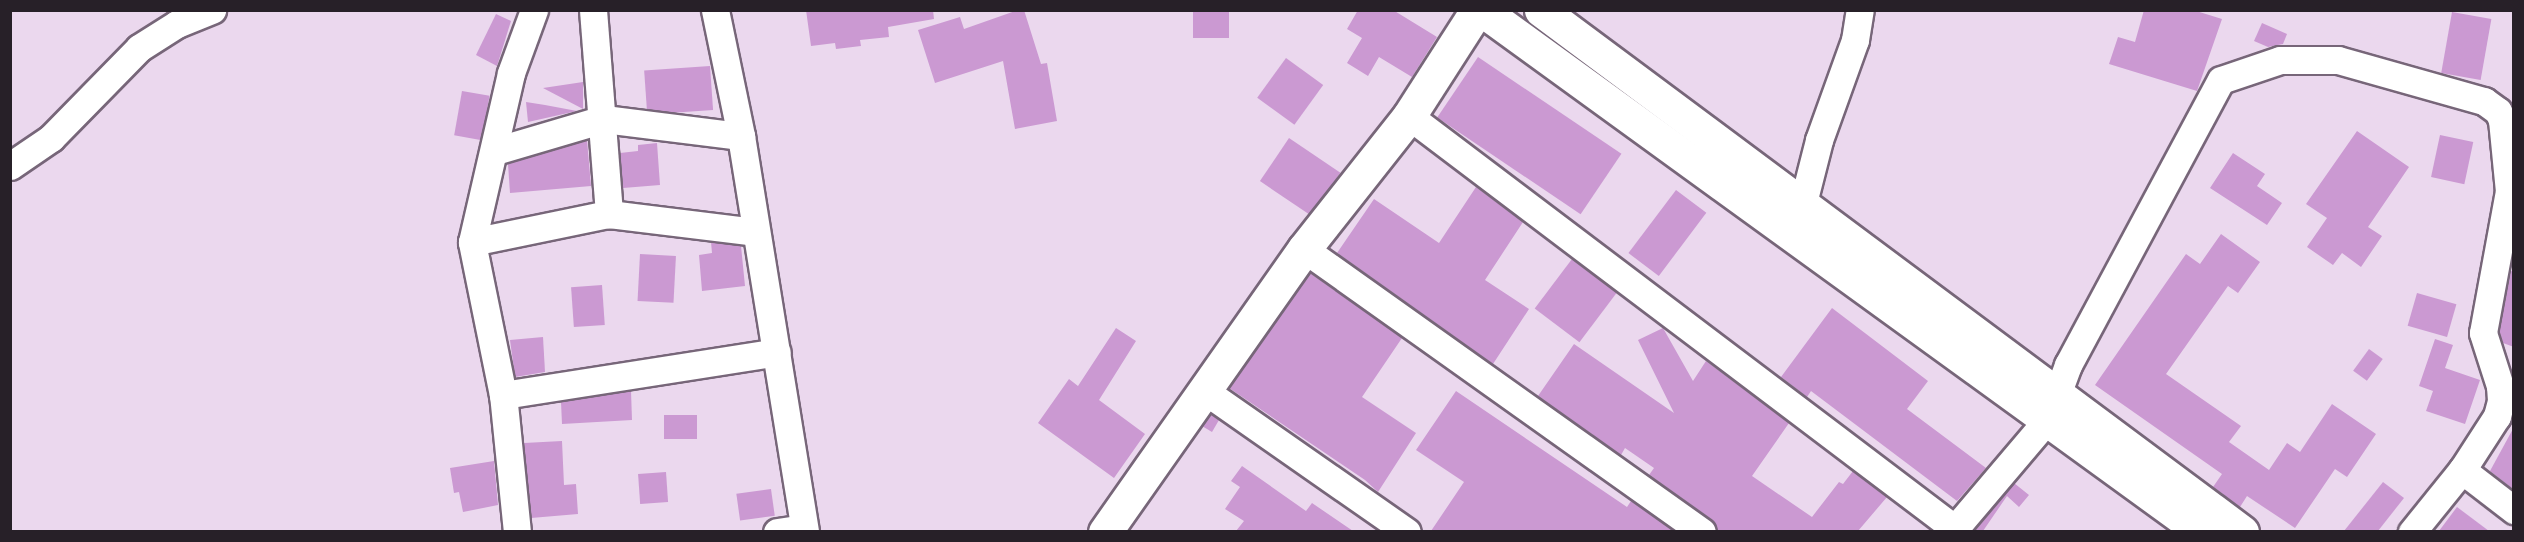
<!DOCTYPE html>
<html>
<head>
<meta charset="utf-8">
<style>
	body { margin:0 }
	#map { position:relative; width:2524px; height:542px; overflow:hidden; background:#ebd8ee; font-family:Mulish,sans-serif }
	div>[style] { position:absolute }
	.building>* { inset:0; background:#cb99d2; transform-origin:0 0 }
	.roads { filter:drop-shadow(2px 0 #776679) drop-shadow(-2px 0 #776679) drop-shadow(0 2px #776679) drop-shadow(0 -2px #776679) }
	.minor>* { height:27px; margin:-13.5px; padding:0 13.5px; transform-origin:13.5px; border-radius:13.5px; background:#fff }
	.major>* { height:33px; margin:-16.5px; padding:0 16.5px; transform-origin:16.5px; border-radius:16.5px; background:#fff }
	span { translate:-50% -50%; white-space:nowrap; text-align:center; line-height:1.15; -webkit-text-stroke:5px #fff; paint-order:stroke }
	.frame { position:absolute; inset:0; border:12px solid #272028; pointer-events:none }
</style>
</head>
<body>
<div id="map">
	<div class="building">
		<i style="clip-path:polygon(806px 10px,933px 10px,934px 19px,888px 27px,889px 37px,860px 40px,861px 46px,836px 49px,835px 43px,811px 46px)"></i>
		<i style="clip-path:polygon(1018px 10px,1024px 10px,1041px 64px,1047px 63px,1057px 121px,1015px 129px,1003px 61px,935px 83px,918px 30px,960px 17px,964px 29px)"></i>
		<i style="left:1193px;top:10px;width:36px;height:28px"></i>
		<i style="clip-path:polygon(1358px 10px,1393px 10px,1437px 37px,1412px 77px,1379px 57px,1368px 76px,1347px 63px,1362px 38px,1347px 29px)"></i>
		<i style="clip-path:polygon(2144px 10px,2193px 10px,2222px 19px,2197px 91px,2109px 64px,2118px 37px,2135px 42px)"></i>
		<i style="left:2452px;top:12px;width:40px;height:62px;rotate:10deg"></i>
		<i style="clip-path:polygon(496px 14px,511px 21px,497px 66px,476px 55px)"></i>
		<i style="clip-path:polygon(2262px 23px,2287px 34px,2283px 44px,2268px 47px,2254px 41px)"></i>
		<i style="left:1478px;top:57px;width:173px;height:73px;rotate:34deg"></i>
		<i style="left:1286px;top:58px;width:46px;height:49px;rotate:36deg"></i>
		<i style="left:710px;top:66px;width:44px;height:66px;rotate:86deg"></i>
		<i style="clip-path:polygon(583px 82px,583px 109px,543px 88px)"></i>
		<i style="left:462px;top:91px;width:28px;height:45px;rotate:10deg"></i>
		<i style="clip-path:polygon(526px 102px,545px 105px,577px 111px,528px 122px)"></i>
		<i style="clip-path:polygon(2357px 131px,2409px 167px,2368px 227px,2382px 236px,2361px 267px,2342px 253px,2333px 265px,2307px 247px,2327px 218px,2306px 204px)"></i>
		<i style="left:2440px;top:135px;width:34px;height:43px;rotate:12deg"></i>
		<i style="left:1289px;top:138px;width:62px;height:52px;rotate:34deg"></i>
		<i style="clip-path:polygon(587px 140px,591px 186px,510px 193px,508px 164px)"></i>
		<i style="clip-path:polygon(657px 143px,660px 185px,623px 188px,620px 153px,638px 151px,638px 145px)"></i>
		<i style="clip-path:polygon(2233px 153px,2265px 174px,2257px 186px,2282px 203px,2267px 225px,2210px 188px)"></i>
		<i style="clip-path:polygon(1476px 187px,1523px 222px,1485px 280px,1529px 309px,1493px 364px,1337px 253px,1374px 199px,1439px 243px)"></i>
		<i style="left:1676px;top:190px;width:38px;height:79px;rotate:37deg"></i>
		<i style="clip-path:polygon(2221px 234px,2260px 262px,2238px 293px,2228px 286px,2166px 374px,2241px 426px,2229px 442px,2269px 470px,2287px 443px,2300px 452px,2332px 404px,2376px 434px,2347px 477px,2335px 469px,2295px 528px,2247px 496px,2240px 507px,2213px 487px,2222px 474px,2095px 385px,2186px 254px,2200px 264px)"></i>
		<i style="clip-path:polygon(711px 242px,741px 246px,745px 286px,702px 291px,699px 255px,712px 253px)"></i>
		<i style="left:640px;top:254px;width:36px;height:47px;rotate:3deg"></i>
		<i style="left:1572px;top:259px;width:56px;height:62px;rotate:37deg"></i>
		<i style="clip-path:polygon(2511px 271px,2514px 272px,2514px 347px,2503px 343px,2499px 332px)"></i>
		<i style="clip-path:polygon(1310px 273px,1402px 338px,1362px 397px,1416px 433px,1378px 492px,1365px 480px,1229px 388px)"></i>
		<i style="left:602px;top:285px;width:40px;height:31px;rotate:86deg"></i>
		<i style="left:2417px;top:293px;width:41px;height:34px;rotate:16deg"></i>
		<i style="clip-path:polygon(1832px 308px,1928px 381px,1907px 409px,1986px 468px,1957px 501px,1811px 391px,1807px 397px,1781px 377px)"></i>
		<i style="clip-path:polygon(1116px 328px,1136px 341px,1099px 400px,1145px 434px,1114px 478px,1038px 423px,1069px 379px,1078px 386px)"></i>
		<i style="clip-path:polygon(1663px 328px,1693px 381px,1706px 361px,1789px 423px,1752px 476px,1812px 517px,1839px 482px,1843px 484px,1853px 471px,1887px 497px,1858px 531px,1717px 531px,1711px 519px,1649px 475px,1654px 468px,1625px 448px,1621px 455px,1538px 396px,1574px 344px,1674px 413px,1638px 340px)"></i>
		<i style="clip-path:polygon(543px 337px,545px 372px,515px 377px,510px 340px)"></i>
		<i style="clip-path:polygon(2435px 339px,2453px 345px,2445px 368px,2480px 380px,2465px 424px,2426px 411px,2433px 391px,2419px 386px)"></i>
		<i style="left:2369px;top:349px;width:17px;height:27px;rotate:36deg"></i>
		<i style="clip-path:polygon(631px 391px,632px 420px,562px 424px,561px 402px)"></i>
		<i style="clip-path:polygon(1456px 391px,1627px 507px,1631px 501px,1674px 531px,1431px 531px,1464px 482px,1416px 450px)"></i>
		<i style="clip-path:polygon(1211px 414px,1219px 420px,1212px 432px,1202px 426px)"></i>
		<i style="left:664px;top:415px;width:33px;height:24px"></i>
		<i style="clip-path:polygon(2514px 427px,2514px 490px,2490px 471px)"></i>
		<i style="clip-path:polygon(562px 441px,564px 485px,576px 484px,578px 514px,531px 518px,524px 443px)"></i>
		<i style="clip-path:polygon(494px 461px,498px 505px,463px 512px,459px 492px,454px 493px,450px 468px)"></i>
		<i style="clip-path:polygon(1242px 466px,1306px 511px,1312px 503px,1353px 531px,1236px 531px,1244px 521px,1225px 509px,1240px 487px,1231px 481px)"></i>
		<i style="left:666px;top:472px;width:30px;height:28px;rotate:86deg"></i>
		<i style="clip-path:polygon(2383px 482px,2404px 498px,2378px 531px,2344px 531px)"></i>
		<i style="clip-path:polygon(2014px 483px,2029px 495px,2019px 507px,2007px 496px,1983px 531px,1973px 531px)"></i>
		<i style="left:771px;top:489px;width:27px;height:35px;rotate:82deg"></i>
		<i style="clip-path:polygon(2457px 507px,2489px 531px,2439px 531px)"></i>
	</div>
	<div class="roads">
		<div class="minor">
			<i style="left:593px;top:10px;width:205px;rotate:85.5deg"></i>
			<i style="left:715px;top:10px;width:129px;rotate:78.3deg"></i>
			<i style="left:741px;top:136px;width:401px;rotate:80.8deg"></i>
			<i style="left:1409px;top:116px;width:683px;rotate:37.09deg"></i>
			<i style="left:495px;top:151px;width:114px;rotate:-16.4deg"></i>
			<i style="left:604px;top:119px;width:138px;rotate:7.1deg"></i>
			<i style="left:10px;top:166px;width:50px;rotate:-34.3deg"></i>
			<i style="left:51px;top:138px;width:126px;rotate:-45.6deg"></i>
			<i style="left:139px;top:48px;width:45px;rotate:-32.3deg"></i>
			<i style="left:177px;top:24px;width:38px;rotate:-22deg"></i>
			<i style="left:1803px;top:203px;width:65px;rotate:-75.7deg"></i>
			<i style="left:1819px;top:140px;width:106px;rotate:-70.2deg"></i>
			<i style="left:1855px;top:40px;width:30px;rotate:-81deg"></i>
			<i style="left:472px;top:242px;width:140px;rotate:-11.6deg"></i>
			<i style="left:609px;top:214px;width:147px;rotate:7deg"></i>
			<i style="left:1304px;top:249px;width:488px;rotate:35.4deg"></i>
			<i style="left:1205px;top:391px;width:246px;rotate:34.9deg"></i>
			<i style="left:503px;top:395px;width:277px;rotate:-8.9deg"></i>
			<i style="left:2462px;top:470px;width:66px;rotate:37.6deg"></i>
			<i style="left:517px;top:532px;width:138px;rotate:-95.8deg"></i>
			<i style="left:503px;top:395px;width:156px;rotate:-101.5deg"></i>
			<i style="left:472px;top:242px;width:173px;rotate:-77deg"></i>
			<i style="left:511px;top:73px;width:67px;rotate:-69.9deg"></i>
			<i style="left:777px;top:532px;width:27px;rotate:-8deg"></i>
			<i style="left:1952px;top:532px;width:148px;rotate:-49.7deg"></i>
			<i style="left:2048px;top:419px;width:58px;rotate:-69.7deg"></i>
			<i style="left:2068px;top:365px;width:323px;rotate:-61.8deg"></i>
			<i style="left:2221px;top:80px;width:62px;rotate:-18.7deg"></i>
			<i style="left:2280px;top:60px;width:58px"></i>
			<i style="left:2338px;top:60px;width:152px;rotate:15.7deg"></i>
			<i style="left:2484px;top:101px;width:17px;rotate:36deg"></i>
			<i style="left:2498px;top:111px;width:10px;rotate:66deg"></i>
			<i style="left:2502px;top:120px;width:71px;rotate:84.4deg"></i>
			<i style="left:2509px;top:191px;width:144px;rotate:100.4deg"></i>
			<i style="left:2483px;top:333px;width:56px;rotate:72.2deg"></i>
			<i style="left:2500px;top:386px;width:15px;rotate:86deg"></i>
			<i style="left:2501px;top:401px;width:16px;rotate:105deg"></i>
			<i style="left:2497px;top:416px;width:64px;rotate:122.9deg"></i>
			<i style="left:2462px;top:470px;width:80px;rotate:128.9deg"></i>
		</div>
		<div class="major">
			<i style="left:1482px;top:10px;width:889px;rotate:35.94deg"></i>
			<i style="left:1541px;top:10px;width:874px;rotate:36.67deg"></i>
			<i style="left:1105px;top:532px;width:346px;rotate:-54.9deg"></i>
			<i style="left:1304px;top:249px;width:169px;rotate:-51.7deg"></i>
			<i style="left:1409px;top:116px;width:126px;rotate:-57.3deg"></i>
		</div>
	</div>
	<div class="frame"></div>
</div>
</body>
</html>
